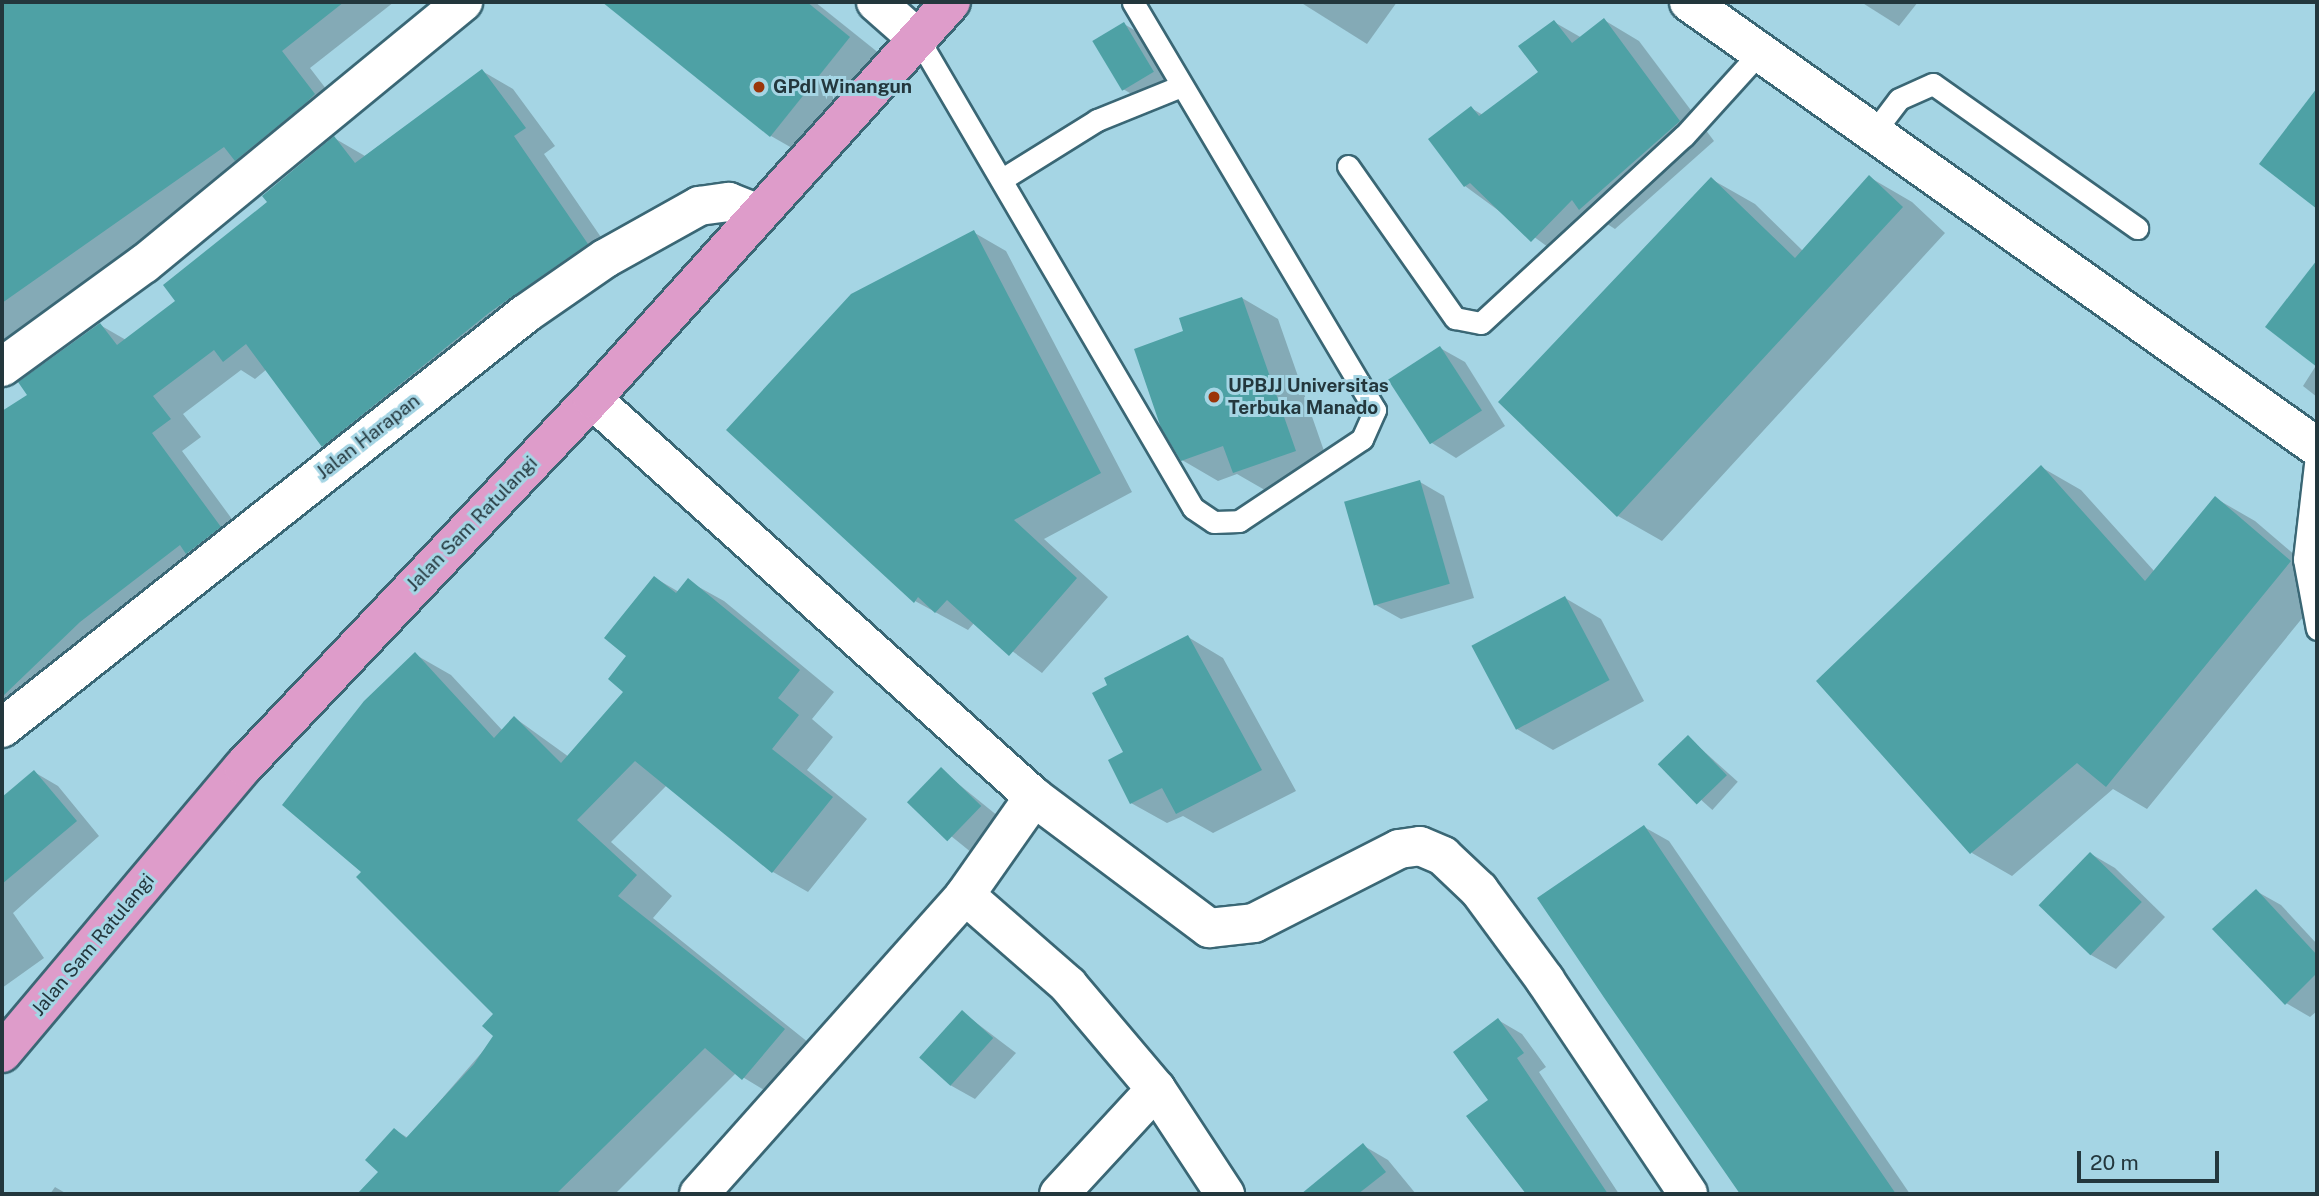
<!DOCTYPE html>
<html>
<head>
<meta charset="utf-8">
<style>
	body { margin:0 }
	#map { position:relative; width:2319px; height:1196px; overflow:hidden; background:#a5d5e4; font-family:"Public Sans",sans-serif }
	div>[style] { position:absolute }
	.shadow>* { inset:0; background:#0003; transform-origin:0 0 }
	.building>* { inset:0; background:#4ea1a5; transform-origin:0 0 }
	.roads { filter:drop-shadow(2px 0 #3a6775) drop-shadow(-2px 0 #3a6775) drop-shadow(0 2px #3a6775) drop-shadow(0 -2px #3a6775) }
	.service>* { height:21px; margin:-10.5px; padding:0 10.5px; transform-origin:10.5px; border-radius:10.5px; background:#fff }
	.minor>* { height:38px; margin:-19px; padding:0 19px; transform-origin:19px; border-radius:19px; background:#fff }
	.tertiary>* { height:38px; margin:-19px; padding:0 19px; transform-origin:19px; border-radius:19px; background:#fff }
	.trunk>* { height:38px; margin:-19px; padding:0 19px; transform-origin:19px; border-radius:19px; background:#de9cca }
	.dots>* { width:19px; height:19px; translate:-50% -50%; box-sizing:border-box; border:4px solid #a5d5e4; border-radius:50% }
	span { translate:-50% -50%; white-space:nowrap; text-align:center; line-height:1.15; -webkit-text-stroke:6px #a5d5e4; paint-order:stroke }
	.poi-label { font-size:19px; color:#23373d; font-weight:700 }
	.left { translate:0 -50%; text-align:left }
	.street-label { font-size:19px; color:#23373d }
	.frame { position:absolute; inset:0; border:4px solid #23373d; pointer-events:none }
	.scale { position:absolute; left:2077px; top:1151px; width:142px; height:32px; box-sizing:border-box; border:4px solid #23373d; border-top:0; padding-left:9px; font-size:21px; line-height:24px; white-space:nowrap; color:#23373d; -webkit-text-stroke:5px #a5d5e4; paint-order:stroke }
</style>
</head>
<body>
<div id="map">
	<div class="shadow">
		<i style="clip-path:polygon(2px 2px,394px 2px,310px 68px,343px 111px,248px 167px,2px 341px)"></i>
		<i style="clip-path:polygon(605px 2px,815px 2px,885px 58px,806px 156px,771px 136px)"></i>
		<i style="clip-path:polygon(1300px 2px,1397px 2px,1367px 44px)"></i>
		<i style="clip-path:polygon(1861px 2px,1918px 2px,1899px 26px)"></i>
		<i style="clip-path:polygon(1604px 20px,1639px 41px,1714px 141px,1615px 229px,1604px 222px,1567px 261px,1465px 186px,1471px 108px,1483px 115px,1540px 72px,1554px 22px,1582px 38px)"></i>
		<i style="clip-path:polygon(1124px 24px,1136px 31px,1165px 79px,1135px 96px,1123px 89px)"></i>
		<i style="clip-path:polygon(482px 71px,513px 89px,555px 146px,544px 154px,618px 262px,354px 463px,323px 446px,267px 369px,255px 379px,241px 370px,183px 414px,201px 437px,182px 451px,251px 545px,2px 714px,2px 565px,11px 556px,2px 541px,2px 414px,30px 395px,100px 325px,126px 340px,178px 301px,334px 138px,365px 156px)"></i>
		<i style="clip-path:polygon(2317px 91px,2317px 207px,2261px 164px)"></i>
		<i style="clip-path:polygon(1869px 177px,1912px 202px,1945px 233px,1662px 541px,1618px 516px,1500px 402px,1711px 179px,1755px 204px,1803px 251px)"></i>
		<i style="clip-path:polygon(973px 232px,1006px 251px,1132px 492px,1044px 539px,1108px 597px,1042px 673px,974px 623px,968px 630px,915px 601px)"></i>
		<i style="clip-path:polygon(2317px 263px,2317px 397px,2303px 386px,2317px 364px,2268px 327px)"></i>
		<i style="clip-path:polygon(1242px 298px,1278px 319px,1331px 471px,1270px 493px,1237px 474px,1218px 481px,1182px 460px,1185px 332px)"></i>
		<i style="clip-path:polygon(1440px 348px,1465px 362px,1505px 426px,1456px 458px,1432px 443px)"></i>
		<i style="clip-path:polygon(2041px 467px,2081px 490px,2155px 572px,2215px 498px,2255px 521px,2317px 574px,2317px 600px,2147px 809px,2113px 789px,2012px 876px,1972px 853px)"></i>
		<i style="clip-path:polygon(1420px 482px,1444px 496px,1474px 598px,1401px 619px,1376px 605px)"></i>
		<i style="clip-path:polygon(655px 578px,679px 592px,688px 581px,724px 601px,834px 692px,812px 719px,833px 737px,807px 770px,867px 819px,808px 892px,773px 872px,667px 785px,611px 842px,672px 896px,653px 918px,819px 1051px,779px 1099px,736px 1073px,615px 1194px,360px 1194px,381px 1171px,395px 1130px,408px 1138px,496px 1036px,496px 1014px,364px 872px,416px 655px,451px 675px,503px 731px,515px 718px,569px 757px,626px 691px,629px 655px)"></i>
		<i style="clip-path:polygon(1565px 598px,1601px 619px,1644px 701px,1553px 750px,1517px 729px)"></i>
		<i style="clip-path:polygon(1188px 637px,1223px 658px,1296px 791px,1213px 833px,1183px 816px,1167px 823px,1131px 803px,1125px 753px)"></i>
		<i style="left:1688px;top:737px;width:67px;height:38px;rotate:42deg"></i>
		<i style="left:941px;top:770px;width:82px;height:45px;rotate:39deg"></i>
		<i style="clip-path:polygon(34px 772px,58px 786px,99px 836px,13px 913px,44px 958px,2px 988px,2px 800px)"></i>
		<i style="clip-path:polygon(1644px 827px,1669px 841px,1910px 1194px,1741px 1194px,1539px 899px)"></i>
		<i style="clip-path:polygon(2091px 854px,2115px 868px,2165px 917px,2116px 969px,2091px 955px)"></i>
		<i style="clip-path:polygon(2256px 891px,2281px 905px,2317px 944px,2317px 1011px,2310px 1017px,2286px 1003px)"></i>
		<i style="clip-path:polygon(962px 1012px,1016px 1053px,975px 1099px,950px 1085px)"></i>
		<i style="clip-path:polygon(1498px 1020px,1522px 1034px,1546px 1067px,1539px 1072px,1619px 1194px,1528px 1194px,1468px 1117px,1490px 1100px)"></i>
		<i style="clip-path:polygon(1364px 1146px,1388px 1160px,1416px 1194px,1304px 1194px)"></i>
		<i style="clip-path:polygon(55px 1187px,67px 1194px,50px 1194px)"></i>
	</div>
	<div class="building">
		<i style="clip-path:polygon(2px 2px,344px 2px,282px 51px,315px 94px,307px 102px,235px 161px,224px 147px,2px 303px)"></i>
		<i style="clip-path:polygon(602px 2px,807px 2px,850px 37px,770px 137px)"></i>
		<i style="clip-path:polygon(1604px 18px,1680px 121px,1579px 210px,1572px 200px,1531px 242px,1470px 183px,1464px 187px,1428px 139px,1471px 106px,1479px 116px,1538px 72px,1518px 46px,1554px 20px,1572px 43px)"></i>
		<i style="left:1124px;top:22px;width:58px;height:37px;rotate:59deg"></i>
		<i style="clip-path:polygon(482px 69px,526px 128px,514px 136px,588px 244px,490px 312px,322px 447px,246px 344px,223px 362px,214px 350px,153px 396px,171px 419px,152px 433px,221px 527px,186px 554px,180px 545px,80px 622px,2px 697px,2px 411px,27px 395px,18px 382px,100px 323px,117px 345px,175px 301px,163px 285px,267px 202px,262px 196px,334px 136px,355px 163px)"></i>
		<i style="clip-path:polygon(2317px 88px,2317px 209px,2259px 164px)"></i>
		<i style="clip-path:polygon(1869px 175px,1903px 207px,1617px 517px,1498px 402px,1711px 177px,1795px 258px)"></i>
		<i style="clip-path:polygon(974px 230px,1101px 473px,1014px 520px,1077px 578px,1009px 656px,947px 600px,935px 613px,918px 597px,914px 603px,726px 430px,851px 294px)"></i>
		<i style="clip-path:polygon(2317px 260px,2317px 367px,2265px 327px)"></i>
		<i style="clip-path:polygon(1242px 297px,1296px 451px,1233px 473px,1223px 446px,1181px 461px,1161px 428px,1134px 349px,1183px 331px,1179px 318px)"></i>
		<i style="left:1440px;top:346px;width:77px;height:62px;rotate:57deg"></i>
		<i style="clip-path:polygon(2041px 465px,2145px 581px,2215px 496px,2291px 561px,2106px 787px,2077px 763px,1970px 854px,1816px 681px)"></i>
		<i style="left:1420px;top:480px;width:108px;height:79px;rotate:74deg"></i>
		<i style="clip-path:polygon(654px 576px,676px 593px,688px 578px,800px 670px,778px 698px,799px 715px,772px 749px,833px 797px,772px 873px,635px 761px,577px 820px,637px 875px,618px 896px,785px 1029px,742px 1080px,705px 1048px,556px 1194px,357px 1194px,378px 1172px,365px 1160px,394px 1128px,406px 1138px,474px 1064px,493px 1036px,482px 1026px,493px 1014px,356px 877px,361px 872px,282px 805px,364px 701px,415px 652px,494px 738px,514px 716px,561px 763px,623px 692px,608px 679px,626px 656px,604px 638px)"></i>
		<i style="left:1565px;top:596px;width:95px;height:106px;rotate:62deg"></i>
		<i style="clip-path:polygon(1188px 635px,1262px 770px,1176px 814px,1162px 788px,1130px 804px,1108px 760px,1123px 752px,1092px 693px,1107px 685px,1104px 678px)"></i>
		<i style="left:1688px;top:735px;width:56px;height:42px;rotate:46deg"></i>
		<i style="left:941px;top:767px;width:56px;height:49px;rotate:44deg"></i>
		<i style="clip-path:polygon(34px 770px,77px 821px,2px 884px,2px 797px)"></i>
		<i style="clip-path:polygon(1644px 825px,1712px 926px,1896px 1194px,1740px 1194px,1605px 999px,1537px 898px)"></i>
		<i style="left:2090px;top:852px;width:72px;height:74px;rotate:44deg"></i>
		<i style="clip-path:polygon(2256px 889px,2317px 955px,2317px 973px,2285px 1005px,2212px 929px)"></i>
		<i style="left:962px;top:1010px;width:42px;height:64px;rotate:42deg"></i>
		<i style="clip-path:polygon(1498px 1018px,1524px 1053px,1517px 1058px,1608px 1194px,1526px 1194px,1466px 1116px,1488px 1100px,1453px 1052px)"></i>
		<i style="clip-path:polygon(1363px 1143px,1386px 1172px,1358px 1194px,1301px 1194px)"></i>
	</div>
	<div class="roads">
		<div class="service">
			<i style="left:919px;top:40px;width:542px;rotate:59.65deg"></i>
			<i style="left:1193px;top:508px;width:25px;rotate:34deg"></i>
			<i style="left:1214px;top:522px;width:25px;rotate:-2deg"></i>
			<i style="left:1239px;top:521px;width:148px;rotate:-33.7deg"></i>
			<i style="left:1362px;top:439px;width:32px;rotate:-66deg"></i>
			<i style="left:1375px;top:410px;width:474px;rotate:-120.7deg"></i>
			<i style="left:1874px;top:132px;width:41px;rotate:-52.9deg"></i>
			<i style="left:1899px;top:99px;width:37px;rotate:-24deg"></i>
			<i style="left:1933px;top:84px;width:250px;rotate:35.2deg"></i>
			<i style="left:1348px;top:166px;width:186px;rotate:54.9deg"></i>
			<i style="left:1455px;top:318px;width:26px;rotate:11deg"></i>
			<i style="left:1481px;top:323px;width:276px;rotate:-42.7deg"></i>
			<i style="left:1684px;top:136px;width:116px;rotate:-47.8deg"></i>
			<i style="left:1004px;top:178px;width:110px;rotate:-31.9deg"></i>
			<i style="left:1097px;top:120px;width:91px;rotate:-22deg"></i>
			<i style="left:2317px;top:447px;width:113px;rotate:96.6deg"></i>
			<i style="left:2304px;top:559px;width:71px;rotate:79.5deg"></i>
		</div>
		<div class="minor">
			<i style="left:1689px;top:2px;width:770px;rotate:35.32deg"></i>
			<i style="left:2px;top:367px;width:175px;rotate:-36deg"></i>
			<i style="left:144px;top:264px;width:413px;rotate:-39.4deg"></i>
			<i style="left:592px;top:399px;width:595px;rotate:42deg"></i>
			<i style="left:1034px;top:797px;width:219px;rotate:36.8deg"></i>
			<i style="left:1209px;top:928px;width:45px;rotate:-6.3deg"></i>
			<i style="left:1254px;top:923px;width:163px;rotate:-27deg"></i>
			<i style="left:1399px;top:849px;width:21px;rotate:-8deg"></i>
			<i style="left:1420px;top:846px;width:25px;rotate:23deg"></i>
			<i style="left:1443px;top:856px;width:50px;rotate:43.4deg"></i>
			<i style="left:1479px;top:890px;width:112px;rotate:53.7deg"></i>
			<i style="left:1545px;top:980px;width:257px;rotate:56.2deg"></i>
			<i style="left:2px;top:728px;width:667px;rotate:-38.36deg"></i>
			<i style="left:525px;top:314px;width:98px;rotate:-34.7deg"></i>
			<i style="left:606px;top:258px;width:107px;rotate:-29.2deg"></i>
			<i style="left:699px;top:206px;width:30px;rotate:-8deg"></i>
			<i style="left:729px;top:202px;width:32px;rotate:22deg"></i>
			<i style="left:965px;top:895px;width:137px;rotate:41.1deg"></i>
			<i style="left:1068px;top:985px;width:136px;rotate:49.8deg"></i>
			<i style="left:1156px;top:1089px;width:143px;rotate:132.7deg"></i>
			<i style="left:1156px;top:1089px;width:126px;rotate:56.7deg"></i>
			<i style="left:699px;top:1194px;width:400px;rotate:-48.3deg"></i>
			<i style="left:965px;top:895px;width:120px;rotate:-54.9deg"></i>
		</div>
		<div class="tertiary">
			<i style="left:876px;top:2px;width:57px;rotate:41.5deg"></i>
		</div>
		<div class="trunk">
			<i style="left:2px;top:1053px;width:374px;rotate:-49.9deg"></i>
			<i style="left:243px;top:767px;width:507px;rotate:-46.52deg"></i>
			<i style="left:592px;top:399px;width:535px;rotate:-47.88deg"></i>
		</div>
	</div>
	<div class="dots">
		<i style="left:759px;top:87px;background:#9b350a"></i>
		<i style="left:1214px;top:397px;background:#9b350a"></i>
	</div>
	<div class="poi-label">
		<span class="left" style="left:773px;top:87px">GPdI Winangun</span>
		<span class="left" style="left:1228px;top:397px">UPBJJ Universitas<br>Terbuka Manado</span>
	</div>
	<div class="street-label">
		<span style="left:368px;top:437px;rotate:-38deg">Jalan Harapan</span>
		<span style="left:472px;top:524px;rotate:-46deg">Jalan Sam Ratulangi</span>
		<span style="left:93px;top:945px;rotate:-50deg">Jalan Sam Ratulangi</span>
	</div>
	<div class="frame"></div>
	<div class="scale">20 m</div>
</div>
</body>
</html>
